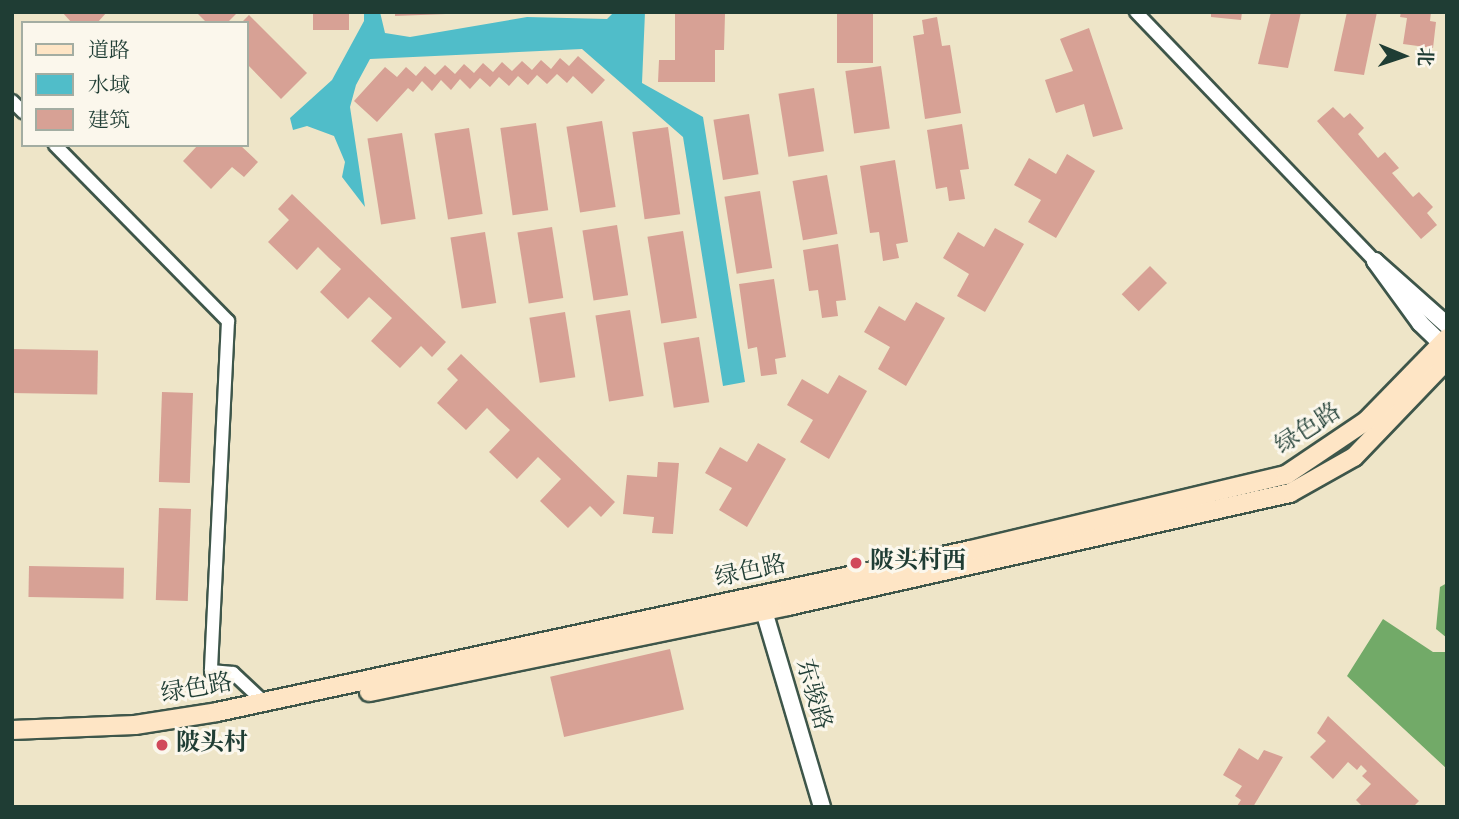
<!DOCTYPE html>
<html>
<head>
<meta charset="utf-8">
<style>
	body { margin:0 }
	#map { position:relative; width:1459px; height:819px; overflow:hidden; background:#eee5c8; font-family:Vollkorn,"Noto Serif SC",serif }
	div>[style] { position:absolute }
	.forest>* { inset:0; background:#72aa68 }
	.water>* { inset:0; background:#50bdc9 }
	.building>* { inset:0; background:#d7a195; transform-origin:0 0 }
	.roads { filter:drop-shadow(2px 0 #3e564a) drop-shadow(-2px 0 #3e564a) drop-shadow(0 2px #3e564a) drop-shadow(0 -2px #3e564a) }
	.minor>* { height:12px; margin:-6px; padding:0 6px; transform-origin:6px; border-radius:6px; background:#fff }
	.tertiary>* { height:16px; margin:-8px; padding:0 8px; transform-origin:8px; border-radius:8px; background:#fff }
	.secondary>* { height:18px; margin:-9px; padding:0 9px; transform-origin:9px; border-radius:9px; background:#fee5c5 }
	.dots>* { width:19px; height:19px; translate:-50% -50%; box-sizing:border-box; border:4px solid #fbf7ec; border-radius:50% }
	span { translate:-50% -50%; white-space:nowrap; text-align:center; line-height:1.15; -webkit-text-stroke:6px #fbf7ec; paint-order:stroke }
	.street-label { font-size:24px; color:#1f3d34 }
	.poi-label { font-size:24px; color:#1f3d34; font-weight:700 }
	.left { translate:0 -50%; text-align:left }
	.frame { position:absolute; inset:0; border:14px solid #1f3d34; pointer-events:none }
	.legend { position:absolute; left:21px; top:21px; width:228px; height:126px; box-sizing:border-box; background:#fbf7ec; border:2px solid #a3ada2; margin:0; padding:9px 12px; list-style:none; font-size:21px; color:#1f3d34 }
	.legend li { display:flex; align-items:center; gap:14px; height:35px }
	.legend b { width:35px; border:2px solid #a3ada2 }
	.north { position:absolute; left:1368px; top:21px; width:70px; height:70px; -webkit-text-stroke:5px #fbf7ec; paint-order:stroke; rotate:92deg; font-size:19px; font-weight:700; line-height:28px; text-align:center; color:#1f3d34 }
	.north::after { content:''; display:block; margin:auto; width:24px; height:32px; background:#1f3d34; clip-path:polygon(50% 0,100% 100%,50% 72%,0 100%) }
</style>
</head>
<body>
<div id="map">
	<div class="forest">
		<i style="clip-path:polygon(1447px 583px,1447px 638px,1436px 629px,1440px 587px)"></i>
		<i style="clip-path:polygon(1383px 619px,1433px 652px,1447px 652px,1447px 769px,1347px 676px)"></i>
	</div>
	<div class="water">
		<i style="clip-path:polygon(364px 12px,380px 12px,385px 33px,410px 37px,527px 17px,607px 19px,614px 12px,645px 12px,642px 83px,703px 117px,745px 382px,723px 386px,683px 137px,582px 49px,370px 59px,356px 85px,350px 107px,365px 207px,342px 177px,345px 162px,334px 136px,307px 126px,293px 130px,290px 118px,332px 80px,364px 21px)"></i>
	</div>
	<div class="building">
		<i style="clip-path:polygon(62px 12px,107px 12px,97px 23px,72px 23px)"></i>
		<i style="clip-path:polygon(196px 12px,238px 12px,227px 23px,207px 23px)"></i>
		<i style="left:313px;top:12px;width:36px;height:18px"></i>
		<i style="clip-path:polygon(395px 12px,446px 12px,446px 14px,395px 16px)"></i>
		<i style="left:837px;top:12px;width:36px;height:51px"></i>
		<i style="clip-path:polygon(1211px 12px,1242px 12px,1241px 20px,1211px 17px)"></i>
		<i style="clip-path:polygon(1271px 12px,1301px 12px,1288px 68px,1258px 64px)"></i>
		<i style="clip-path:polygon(1347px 12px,1377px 12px,1364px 75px,1334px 71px)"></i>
		<i style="clip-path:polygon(1401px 12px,1431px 12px,1430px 21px,1436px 22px,1433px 48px,1403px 44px,1407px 18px,1400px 17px)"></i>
		<i style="clip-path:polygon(675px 13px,725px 14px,724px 50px,715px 50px,715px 82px,658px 82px,659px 60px,675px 60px)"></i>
		<i style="clip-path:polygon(249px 15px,307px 73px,281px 99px,247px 64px,247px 23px,241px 23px)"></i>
		<i style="clip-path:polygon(937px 17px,942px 46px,950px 45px,961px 113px,925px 119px,913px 36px,924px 34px,922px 20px)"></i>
		<i style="clip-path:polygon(1089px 28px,1123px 129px,1093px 137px,1084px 104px,1056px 113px,1045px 80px,1073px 71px,1060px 39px)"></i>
		<i style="clip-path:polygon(578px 56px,605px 80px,592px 94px,573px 76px,567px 83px,557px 74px,547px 84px,537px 75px,528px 85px,518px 76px,509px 86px,499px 77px,490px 87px,480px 78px,470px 89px,460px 79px,451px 90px,441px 80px,432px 91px,422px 81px,413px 92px,408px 88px,377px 122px,354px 101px,385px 67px,397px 77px,406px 67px,416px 76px,425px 66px,435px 75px,445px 65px,455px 74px,464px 64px,474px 73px,483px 63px,493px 72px,502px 62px,512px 71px,522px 61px,532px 70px,541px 60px,551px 69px,560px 58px,569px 66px)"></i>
		<i style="left:881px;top:66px;width:63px;height:36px;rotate:82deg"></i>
		<i style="left:814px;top:88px;width:64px;height:36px;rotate:81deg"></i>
		<i style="clip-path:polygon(1333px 107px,1344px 118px,1350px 113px,1364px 128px,1358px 134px,1378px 158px,1385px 152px,1399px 168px,1392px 173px,1413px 197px,1419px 192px,1433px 207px,1427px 213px,1437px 225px,1421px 239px,1317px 121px)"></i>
		<i style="left:749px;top:114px;width:61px;height:36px;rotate:81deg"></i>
		<i style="left:602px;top:121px;width:87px;height:36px;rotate:81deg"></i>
		<i style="left:536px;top:123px;width:88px;height:36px;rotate:82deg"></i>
		<i style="clip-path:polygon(962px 124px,969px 169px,960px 170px,965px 199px,949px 201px,947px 187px,936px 189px,927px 130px)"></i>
		<i style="left:668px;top:127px;width:88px;height:36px;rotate:82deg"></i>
		<i style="left:469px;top:128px;width:87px;height:35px;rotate:81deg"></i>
		<i style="left:402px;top:133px;width:87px;height:35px;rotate:81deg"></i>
		<i style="clip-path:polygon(198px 145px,240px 145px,258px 162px,244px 177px,232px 167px,211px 189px,183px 161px)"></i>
		<i style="clip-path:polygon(1067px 154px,1095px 171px,1056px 238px,1028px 222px,1041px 200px,1014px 185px,1029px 158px,1056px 174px)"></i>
		<i style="clip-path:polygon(895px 160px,908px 242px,896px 244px,899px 258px,883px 261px,879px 232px,870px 233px,860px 166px)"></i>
		<i style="left:827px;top:175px;width:60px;height:35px;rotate:80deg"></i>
		<i style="left:760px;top:191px;width:78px;height:36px;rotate:81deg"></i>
		<i style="clip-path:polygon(292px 194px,446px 342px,432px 357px,421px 346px,400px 368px,371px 341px,392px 318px,369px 297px,348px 319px,320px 292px,341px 269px,329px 258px,318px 247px,297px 270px,268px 242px,289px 220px,278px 209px)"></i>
		<i style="left:617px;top:225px;width:71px;height:35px;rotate:81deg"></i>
		<i style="left:552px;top:227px;width:72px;height:35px;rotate:81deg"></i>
		<i style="clip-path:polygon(995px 228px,1024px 244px,985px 312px,957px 296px,969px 274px,943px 258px,958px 232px,984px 247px)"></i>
		<i style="left:683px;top:231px;width:88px;height:36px;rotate:81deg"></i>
		<i style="left:485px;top:232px;width:72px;height:35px;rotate:81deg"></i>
		<i style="clip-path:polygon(838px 244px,846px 300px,836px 301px,838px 316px,822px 318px,818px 290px,809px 291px,803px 250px)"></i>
		<i style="left:1150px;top:266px;width:24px;height:40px;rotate:45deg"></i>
		<i style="clip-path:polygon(774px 279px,786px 357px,775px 359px,777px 374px,761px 376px,757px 347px,748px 349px,739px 284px)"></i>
		<i style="clip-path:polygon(916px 302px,945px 318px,906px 386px,878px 369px,890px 347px,864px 332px,879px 306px,905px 321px)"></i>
		<i style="left:630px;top:310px;width:87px;height:35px;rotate:81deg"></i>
		<i style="left:565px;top:312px;width:66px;height:36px;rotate:81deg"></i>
		<i style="left:699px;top:337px;width:66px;height:36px;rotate:81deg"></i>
		<i style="left:12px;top:349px;width:86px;height:44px;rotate:1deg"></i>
		<i style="clip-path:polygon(461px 354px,615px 502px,601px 517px,590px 506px,568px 528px,540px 501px,561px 479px,538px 457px,517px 479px,489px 452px,510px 430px,498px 419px,487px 408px,466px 430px,437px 403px,458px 380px,447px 369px)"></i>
		<i style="clip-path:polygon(839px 375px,867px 391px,829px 459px,800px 442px,813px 420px,787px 405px,802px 379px,828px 394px)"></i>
		<i style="left:162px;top:392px;width:31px;height:90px;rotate:2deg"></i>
		<i style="clip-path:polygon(758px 443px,786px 459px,747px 527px,719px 510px,732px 488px,705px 473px,720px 447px,747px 462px)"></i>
		<i style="clip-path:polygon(658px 462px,679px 463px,673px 534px,652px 533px,654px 517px,623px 514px,627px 475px,657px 477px)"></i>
		<i style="left:159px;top:508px;width:32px;height:92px;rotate:2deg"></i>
		<i style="left:29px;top:566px;width:95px;height:31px;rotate:1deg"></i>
		<i style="left:670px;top:649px;width:62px;height:123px;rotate:77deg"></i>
		<i style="clip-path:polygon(1328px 716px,1419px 801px,1413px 807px,1363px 807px,1356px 800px,1371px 784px,1362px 776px,1367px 771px,1361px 765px,1357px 770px,1348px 762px,1333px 779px,1310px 757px,1326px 741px,1317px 733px)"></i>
		<i style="clip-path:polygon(1239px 748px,1258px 760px,1264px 750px,1283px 757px,1253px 807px,1229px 807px,1237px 806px,1241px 800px,1235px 796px,1242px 786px,1223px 775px)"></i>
	</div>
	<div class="roads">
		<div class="minor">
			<i style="left:1136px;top:12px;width:345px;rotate:46.2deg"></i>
			<i style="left:12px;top:101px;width:16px;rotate:45deg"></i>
			<i style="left:55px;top:145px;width:247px;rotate:45.5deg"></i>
			<i style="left:228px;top:321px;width:350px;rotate:92.8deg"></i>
			<i style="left:211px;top:671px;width:22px;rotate:5deg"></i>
			<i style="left:233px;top:673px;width:42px;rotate:43.1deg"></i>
		</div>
		<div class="tertiary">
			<i style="left:1447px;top:325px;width:96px;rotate:-138.4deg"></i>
			<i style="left:1375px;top:261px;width:77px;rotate:54deg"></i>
			<i style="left:1420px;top:323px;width:37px;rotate:44deg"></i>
			<i style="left:761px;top:601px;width:215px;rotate:73.5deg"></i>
		</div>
		<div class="secondary">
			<i style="left:369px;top:692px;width:428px;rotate:-11.6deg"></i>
			<i style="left:788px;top:606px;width:515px;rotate:-12.69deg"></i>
			<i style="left:1290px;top:493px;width:73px;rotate:-29.4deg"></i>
			<i style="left:1354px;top:457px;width:134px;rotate:-46.2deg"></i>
			<i style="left:12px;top:730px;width:123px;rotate:-2.3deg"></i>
			<i style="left:135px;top:725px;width:83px;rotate:-9deg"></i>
			<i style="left:217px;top:712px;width:771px;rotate:-12.13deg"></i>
			<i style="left:971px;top:550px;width:324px;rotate:-13.4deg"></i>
			<i style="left:1286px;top:475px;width:97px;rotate:-34deg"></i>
			<i style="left:1366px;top:421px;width:116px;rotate:-45.7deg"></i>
		</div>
	</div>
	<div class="dots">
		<i style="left:856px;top:563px;background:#d1495b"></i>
		<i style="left:162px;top:745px;background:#d1495b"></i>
	</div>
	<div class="street-label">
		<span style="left:1309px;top:430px;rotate:-33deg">绿色路</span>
		<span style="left:751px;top:573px;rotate:-12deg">绿色路</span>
		<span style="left:197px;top:690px;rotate:-10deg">绿色路</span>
		<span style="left:812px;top:695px;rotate:74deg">东骏路</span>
	</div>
	<div class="poi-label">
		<span class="left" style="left:870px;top:563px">陂头村西</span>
		<span class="left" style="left:176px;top:745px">陂头村</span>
	</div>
	<div class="frame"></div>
	<ul class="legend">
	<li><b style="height:9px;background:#fee5c5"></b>道路</li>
	<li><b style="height:19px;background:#50bdc9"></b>水域</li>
	<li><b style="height:19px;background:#d7a195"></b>建筑</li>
	</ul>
	<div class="north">北</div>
</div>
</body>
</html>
